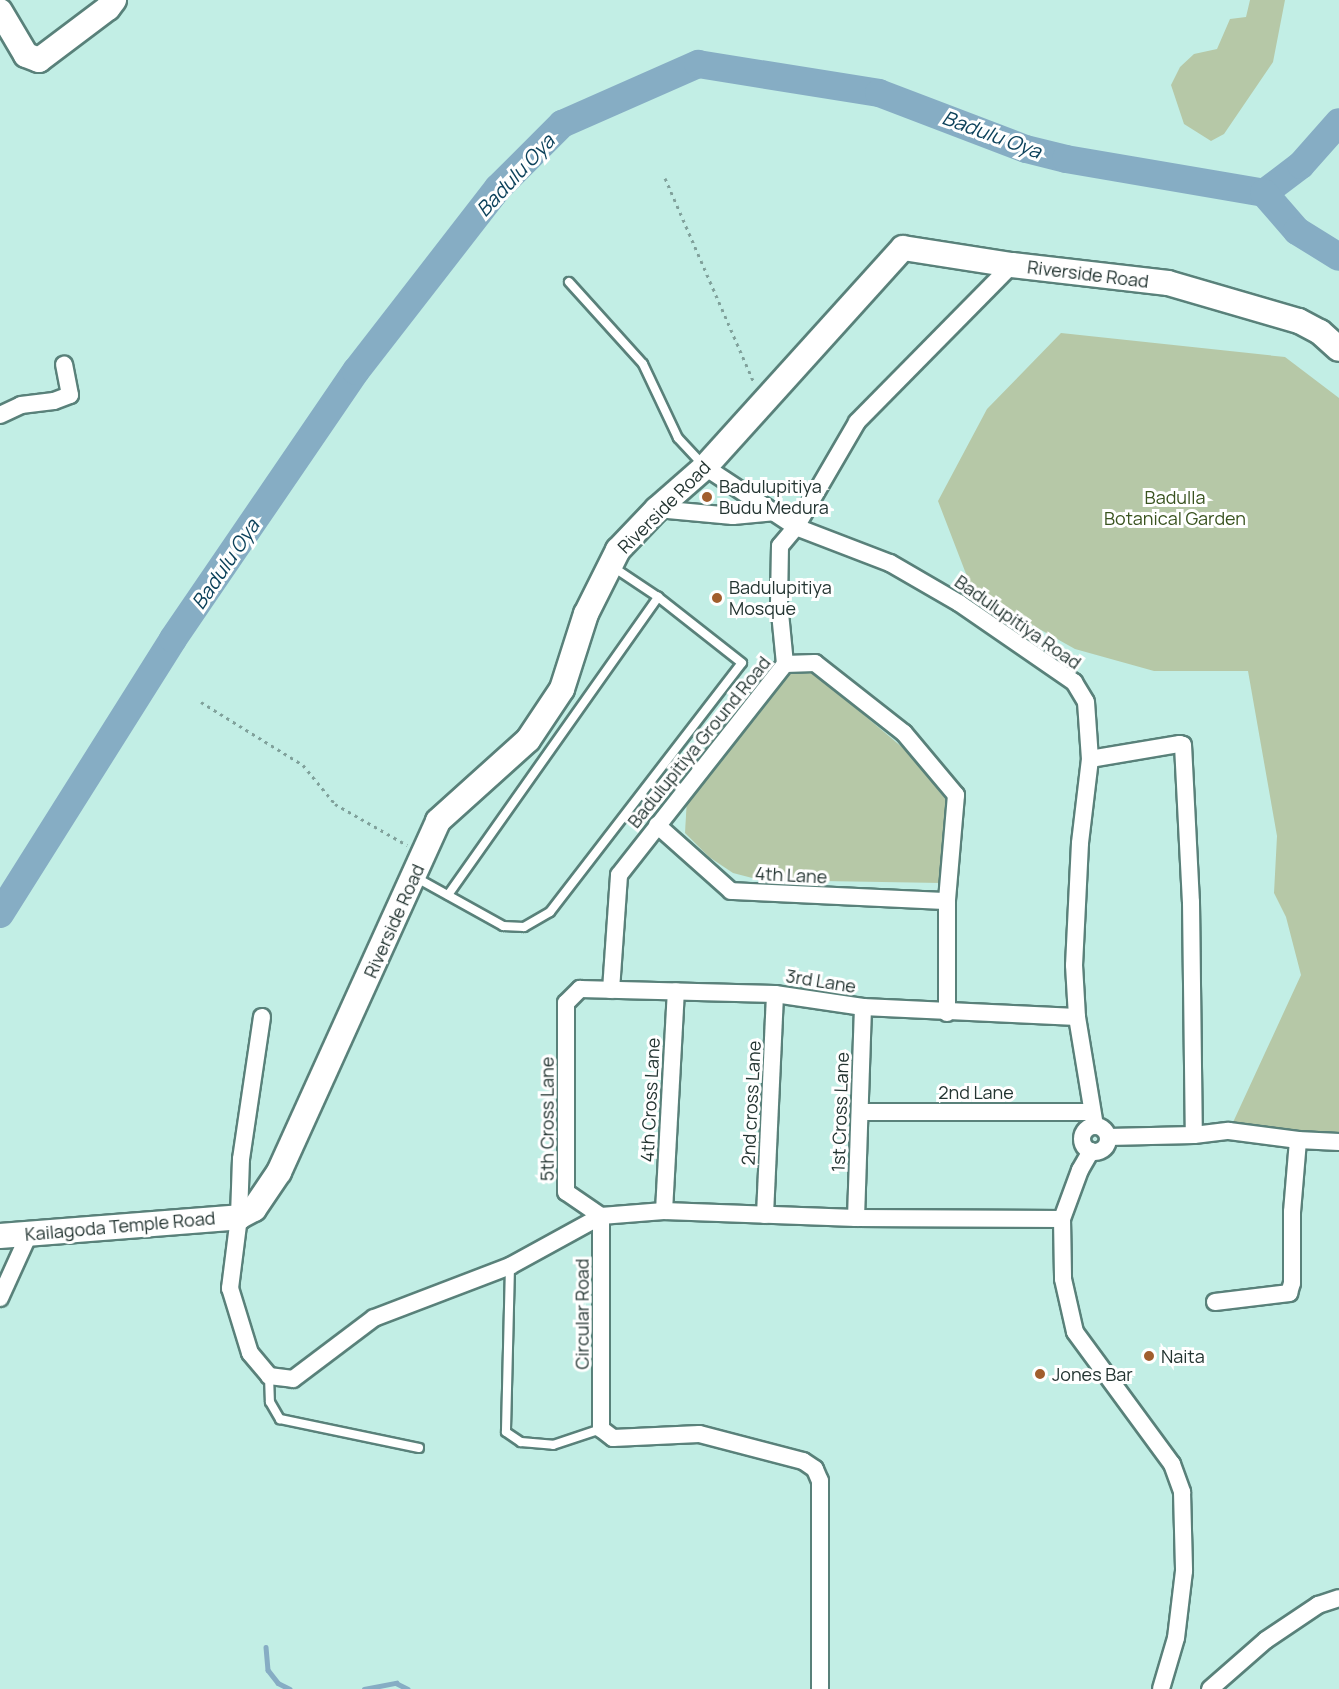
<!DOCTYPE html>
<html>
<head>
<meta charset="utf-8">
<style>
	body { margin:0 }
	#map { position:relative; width:1339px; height:1689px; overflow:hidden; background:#c2eee5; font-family:Manrope,sans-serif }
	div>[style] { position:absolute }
	.green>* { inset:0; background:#b6c8a7 }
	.stream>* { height:4.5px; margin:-2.25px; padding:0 2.25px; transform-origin:2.25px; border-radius:2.25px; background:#86adc4 }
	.river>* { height:28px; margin:-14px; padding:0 14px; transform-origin:14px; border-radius:14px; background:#86adc4 }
	.path>* { height:3px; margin-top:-1.5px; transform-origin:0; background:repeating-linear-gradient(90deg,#80a19b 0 3px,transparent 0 7.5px) }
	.roads { filter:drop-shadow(2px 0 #59817a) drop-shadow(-2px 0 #59817a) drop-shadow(0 2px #59817a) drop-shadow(0 -2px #59817a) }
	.lane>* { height:8px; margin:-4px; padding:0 4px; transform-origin:4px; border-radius:4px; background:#fff }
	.street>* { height:16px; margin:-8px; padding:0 8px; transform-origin:8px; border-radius:8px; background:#fff }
	.street>.ring { margin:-8px; padding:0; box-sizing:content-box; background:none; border:16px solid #fff; border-radius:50% }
	.secondary>* { height:24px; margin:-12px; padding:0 12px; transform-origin:12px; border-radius:12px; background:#fff }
	.dots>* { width:16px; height:16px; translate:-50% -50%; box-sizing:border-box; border:3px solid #fff; border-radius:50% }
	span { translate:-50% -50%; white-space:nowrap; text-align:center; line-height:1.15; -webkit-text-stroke:6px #fff; paint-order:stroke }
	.street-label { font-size:18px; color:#233431 }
	.poi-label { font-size:18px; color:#233431 }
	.left { translate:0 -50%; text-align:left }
	.park-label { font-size:18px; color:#39531f }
	.water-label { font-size:20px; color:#0d425b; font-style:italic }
</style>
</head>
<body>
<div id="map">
	<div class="green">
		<i style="clip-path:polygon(1250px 0,1285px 0,1273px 62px,1224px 134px,1211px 141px,1184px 124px,1171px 85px,1180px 67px,1194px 54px,1217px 49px,1230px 19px,1246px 17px)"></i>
		<i style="clip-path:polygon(1061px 333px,1285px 357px,1339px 398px,1339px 1142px,1229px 1131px,1301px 975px,1286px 917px,1274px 893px,1277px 836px,1248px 671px,1154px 671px,1075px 649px,973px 592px,938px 501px,987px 409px)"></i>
		<i style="clip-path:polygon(791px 670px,813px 672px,909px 753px,946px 800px,942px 883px,760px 880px,733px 873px,709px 857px,685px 833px,687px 798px)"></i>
	</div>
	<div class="stream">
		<i style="left:266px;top:1647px;width:23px;rotate:85deg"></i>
		<i style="left:268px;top:1670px;width:16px;rotate:52deg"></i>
		<i style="left:278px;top:1683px;width:13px;rotate:27deg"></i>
		<i style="left:364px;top:1689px;width:33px;rotate:-11deg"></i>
		<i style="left:396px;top:1683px;width:13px;rotate:27deg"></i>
	</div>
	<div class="river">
		<i style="left:1264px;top:193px;width:46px;rotate:-37.1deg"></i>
		<i style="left:1301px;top:165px;width:57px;rotate:-48.5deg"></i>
		<i style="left:0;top:914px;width:325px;rotate:-57.8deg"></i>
		<i style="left:173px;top:639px;width:325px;rotate:-55.7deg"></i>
		<i style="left:356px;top:371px;width:232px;rotate:-52.2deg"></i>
		<i style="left:498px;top:188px;width:91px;rotate:-45deg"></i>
		<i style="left:562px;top:124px;width:149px;rotate:-23.8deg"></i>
		<i style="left:698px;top:64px;width:183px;rotate:9.1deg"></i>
		<i style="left:879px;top:93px;width:157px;rotate:20.9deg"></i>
		<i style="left:1026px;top:149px;width:41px;rotate:14deg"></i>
		<i style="left:1066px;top:159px;width:201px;rotate:9.7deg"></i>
		<i style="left:1264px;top:193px;width:50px;rotate:49deg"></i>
		<i style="left:1297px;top:231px;width:49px;rotate:31.8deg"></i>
	</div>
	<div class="path">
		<i style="left:665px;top:178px;width:223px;rotate:66.5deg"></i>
		<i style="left:201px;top:702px;width:120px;rotate:31.7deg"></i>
		<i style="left:303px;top:765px;width:50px;rotate:50.6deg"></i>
		<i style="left:335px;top:804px;width:83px;rotate:29.7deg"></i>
	</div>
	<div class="roads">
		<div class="lane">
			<i style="left:569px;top:282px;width:110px;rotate:47.9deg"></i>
			<i style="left:643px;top:364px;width:82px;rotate:64.7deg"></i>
			<i style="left:678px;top:438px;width:40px;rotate:47deg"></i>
			<i style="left:415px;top:877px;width:101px;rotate:29.1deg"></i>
			<i style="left:503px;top:926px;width:21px;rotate:3deg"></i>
			<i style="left:524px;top:927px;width:30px;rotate:-30deg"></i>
			<i style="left:550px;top:912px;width:314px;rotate:-52.4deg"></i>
			<i style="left:742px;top:663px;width:107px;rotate:-141.8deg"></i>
			<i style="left:658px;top:597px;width:54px;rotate:-146.3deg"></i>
			<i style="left:448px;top:895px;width:365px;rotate:-54.8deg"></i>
			<i style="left:510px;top:1266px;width:166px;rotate:91.4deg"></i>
			<i style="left:506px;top:1432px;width:18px;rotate:34deg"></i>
			<i style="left:521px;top:1442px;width:32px;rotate:5deg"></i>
			<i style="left:553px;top:1445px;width:51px;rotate:-18.4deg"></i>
			<i style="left:269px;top:1376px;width:26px;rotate:88deg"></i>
			<i style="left:270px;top:1402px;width:20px;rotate:60deg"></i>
			<i style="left:280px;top:1419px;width:142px;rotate:11.8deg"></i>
		</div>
		<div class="street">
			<i style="left:0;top:415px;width:23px;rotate:-25deg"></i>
			<i style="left:21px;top:405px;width:33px;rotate:-7deg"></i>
			<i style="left:54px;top:401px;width:17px;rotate:-21deg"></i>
			<i style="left:70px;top:395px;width:31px;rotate:-101deg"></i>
			<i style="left:705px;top:467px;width:109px;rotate:33.4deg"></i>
			<i style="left:796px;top:527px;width:101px;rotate:21deg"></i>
			<i style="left:890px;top:563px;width:80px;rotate:30.1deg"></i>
			<i style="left:959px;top:603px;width:140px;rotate:34.5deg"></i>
			<i style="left:1074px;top:682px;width:23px;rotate:59deg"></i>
			<i style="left:1086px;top:702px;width:57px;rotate:86deg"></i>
			<i style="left:1090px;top:759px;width:85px;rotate:96.8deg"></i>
			<i style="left:1080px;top:843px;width:122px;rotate:92.8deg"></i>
			<i style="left:1074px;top:965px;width:52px;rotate:86.7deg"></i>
			<i style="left:1077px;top:1017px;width:110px;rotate:80.6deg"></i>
			<i style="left:657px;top:509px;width:76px;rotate:5.3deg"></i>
			<i style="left:733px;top:516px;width:43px;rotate:-5.3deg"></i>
			<i style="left:785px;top:664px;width:61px;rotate:-95.6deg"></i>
			<i style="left:779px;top:603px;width:57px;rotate:-89deg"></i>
			<i style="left:780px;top:546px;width:25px;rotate:-50deg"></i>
			<i style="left:796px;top:527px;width:121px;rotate:-59.8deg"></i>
			<i style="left:857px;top:422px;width:221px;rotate:-45.4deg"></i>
			<i style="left:1090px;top:759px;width:91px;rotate:-9.5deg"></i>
			<i style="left:1180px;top:744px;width:3px;rotate:18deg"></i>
			<i style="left:1183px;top:745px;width:157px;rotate:87.1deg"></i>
			<i style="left:1191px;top:902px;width:233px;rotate:89.3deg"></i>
			<i style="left:657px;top:825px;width:99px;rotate:41.7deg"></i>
			<i style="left:731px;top:891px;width:216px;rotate:2.7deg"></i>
			<i style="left:611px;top:990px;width:115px;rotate:-86deg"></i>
			<i style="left:619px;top:875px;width:268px;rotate:-51.8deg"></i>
			<i style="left:785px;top:664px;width:30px;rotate:-2deg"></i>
			<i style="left:815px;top:663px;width:113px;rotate:38.2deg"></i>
			<i style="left:904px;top:733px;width:81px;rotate:50deg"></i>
			<i style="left:956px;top:795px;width:106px;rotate:94.9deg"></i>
			<i style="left:947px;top:901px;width:112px;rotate:90deg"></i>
			<i style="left:262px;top:1017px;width:144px;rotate:98.4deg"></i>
			<i style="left:241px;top:1159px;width:58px;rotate:92deg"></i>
			<i style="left:239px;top:1217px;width:72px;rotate:97.2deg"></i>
			<i style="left:230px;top:1288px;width:68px;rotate:72.9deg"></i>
			<i style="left:250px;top:1353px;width:30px;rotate:50deg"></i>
			<i style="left:269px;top:1376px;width:24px;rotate:7deg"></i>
			<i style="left:293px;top:1379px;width:101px;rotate:-37deg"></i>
			<i style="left:374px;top:1318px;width:146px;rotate:-20.9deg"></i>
			<i style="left:510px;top:1266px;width:104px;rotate:-28.8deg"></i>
			<i style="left:601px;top:1216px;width:42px;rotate:-145.6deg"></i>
			<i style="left:566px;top:1192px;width:189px;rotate:-90deg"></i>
			<i style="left:566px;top:1003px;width:20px;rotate:-45deg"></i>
			<i style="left:580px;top:989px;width:195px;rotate:1.5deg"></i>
			<i style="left:775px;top:994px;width:89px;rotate:8.4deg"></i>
			<i style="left:863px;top:1007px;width:214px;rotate:2.7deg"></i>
			<i style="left:860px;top:1112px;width:231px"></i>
			<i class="ring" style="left:1082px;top:1126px;width:10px;height:10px"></i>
			<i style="left:1108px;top:1137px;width:86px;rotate:-1.3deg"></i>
			<i style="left:1194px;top:1135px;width:35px;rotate:-7deg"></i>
			<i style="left:1229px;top:1131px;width:70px;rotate:7.4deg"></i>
			<i style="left:1298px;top:1140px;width:41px;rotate:2.8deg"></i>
			<i style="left:1091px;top:1151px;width:22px;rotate:120deg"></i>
			<i style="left:1080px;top:1170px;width:52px;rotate:110.2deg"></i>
			<i style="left:1062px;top:1219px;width:60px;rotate:89deg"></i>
			<i style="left:1063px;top:1279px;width:54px;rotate:77.2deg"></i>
			<i style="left:1075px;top:1332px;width:164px;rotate:53.7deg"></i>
			<i style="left:1172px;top:1464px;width:30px;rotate:70deg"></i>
			<i style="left:1182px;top:1492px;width:79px;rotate:88.5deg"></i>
			<i style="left:1184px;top:1571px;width:67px;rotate:96.8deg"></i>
			<i style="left:1176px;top:1638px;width:53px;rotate:106.4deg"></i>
			<i style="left:664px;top:1211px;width:220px;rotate:-86.9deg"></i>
			<i style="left:765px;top:1215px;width:221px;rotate:-87.4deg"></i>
			<i style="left:856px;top:1218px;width:211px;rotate:-88.1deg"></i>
			<i style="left:0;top:1298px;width:70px;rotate:-65.6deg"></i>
			<i style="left:1215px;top:1302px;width:75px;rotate:-6.9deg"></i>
			<i style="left:1289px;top:1293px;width:10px;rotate:-73deg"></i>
			<i style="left:1292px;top:1283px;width:71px;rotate:-90deg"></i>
			<i style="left:1292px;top:1212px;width:72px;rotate:-85.2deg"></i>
			<i style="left:820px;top:1689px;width:208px;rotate:-90deg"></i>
			<i style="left:820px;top:1481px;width:13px;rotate:-113deg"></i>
			<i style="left:815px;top:1469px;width:14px;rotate:-146deg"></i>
			<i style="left:803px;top:1461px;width:107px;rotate:-165.4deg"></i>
			<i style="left:699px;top:1434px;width:86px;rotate:177.3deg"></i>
			<i style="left:613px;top:1438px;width:15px;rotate:-143deg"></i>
			<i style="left:601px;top:1429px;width:213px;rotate:-90deg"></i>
			<i style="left:601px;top:1216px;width:63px;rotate:-4.5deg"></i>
			<i style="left:664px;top:1211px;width:192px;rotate:2.1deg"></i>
			<i style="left:856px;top:1218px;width:206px;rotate:0.3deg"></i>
			<i style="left:1210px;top:1689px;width:74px;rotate:-41.2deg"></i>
			<i style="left:1266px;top:1640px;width:63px;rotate:-33.9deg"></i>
			<i style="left:1318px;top:1605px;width:22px;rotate:-18deg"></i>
		</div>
		<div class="secondary">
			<i style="left:0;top:11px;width:51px;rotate:59.4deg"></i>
			<i style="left:26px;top:55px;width:14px;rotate:21deg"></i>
			<i style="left:39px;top:60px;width:86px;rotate:-37deg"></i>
			<i style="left:108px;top:8px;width:10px;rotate:-53deg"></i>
			<i style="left:0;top:1236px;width:240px;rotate:-4.5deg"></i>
			<i style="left:239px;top:1217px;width:17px;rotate:-28deg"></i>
			<i style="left:254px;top:1209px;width:45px;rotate:-56deg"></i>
			<i style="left:279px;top:1172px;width:385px;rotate:-65.6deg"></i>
			<i style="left:438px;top:821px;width:121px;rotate:-42deg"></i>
			<i style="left:528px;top:740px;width:61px;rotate:-56.3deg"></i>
			<i style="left:562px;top:689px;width:79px;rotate:-72.3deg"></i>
			<i style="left:586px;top:614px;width:72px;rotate:-63.4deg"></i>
			<i style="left:618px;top:550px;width:57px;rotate:-46.4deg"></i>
			<i style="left:657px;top:509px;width:64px;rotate:-41.2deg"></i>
			<i style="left:705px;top:467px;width:295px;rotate:-47.9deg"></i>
			<i style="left:903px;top:248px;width:110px;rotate:8.9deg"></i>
			<i style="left:1012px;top:265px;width:157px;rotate:6.6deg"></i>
			<i style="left:1168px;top:283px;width:136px;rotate:16.2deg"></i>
			<i style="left:1299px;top:321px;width:24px;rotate:28deg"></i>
			<i style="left:1320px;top:332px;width:25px;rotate:42deg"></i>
		</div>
	</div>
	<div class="dots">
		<i style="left:707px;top:497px;background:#a15e2d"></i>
		<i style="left:717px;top:598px;background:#a15e2d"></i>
		<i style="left:1149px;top:1356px;background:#a15e2d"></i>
		<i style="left:1040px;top:1374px;background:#a15e2d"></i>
	</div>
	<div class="street-label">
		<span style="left:1088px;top:274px;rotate:7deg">Riverside Road</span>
		<span style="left:664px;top:507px;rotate:-45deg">Riverside Road</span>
		<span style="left:1018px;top:622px;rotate:35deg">Badulupitiya Road</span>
		<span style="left:699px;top:742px;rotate:-51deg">Badulupitiya Ground Road</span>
		<span style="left:791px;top:875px;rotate:3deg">4th Lane</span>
		<span style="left:394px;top:921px;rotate:-66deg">Riverside Road</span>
		<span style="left:821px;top:981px;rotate:9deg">3rd Lane</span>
		<span style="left:976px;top:1092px">2nd Lane</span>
		<span style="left:650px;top:1100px;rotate:-87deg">4th Cross Lane</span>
		<span style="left:751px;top:1103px;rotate:-87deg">2nd cross Lane</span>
		<span style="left:840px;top:1112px;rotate:-88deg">1st Cross Lane</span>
		<span style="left:547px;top:1119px;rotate:-90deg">5th Cross Lane</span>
		<span style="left:120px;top:1226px;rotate:-5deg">Kailagoda Temple Road</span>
		<span style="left:582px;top:1314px;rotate:-90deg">Circular Road</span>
	</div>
	<div class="poi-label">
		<span class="left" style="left:719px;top:497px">Badulupitiya<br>Budu Medura</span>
		<span class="left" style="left:729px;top:598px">Badulupitiya<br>Mosque</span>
		<span class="left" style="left:1161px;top:1356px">Naita</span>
		<span class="left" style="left:1052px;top:1374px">Jones Bar</span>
	</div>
	<div class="park-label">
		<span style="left:1175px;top:508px">Badulla<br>Botanical Garden</span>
	</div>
	<div class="water-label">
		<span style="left:992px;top:134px;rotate:20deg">Badulu Oya</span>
		<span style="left:515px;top:175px;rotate:-47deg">Badulu Oya</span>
		<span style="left:225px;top:564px;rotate:-56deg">Badulu Oya</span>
	</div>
</div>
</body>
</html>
